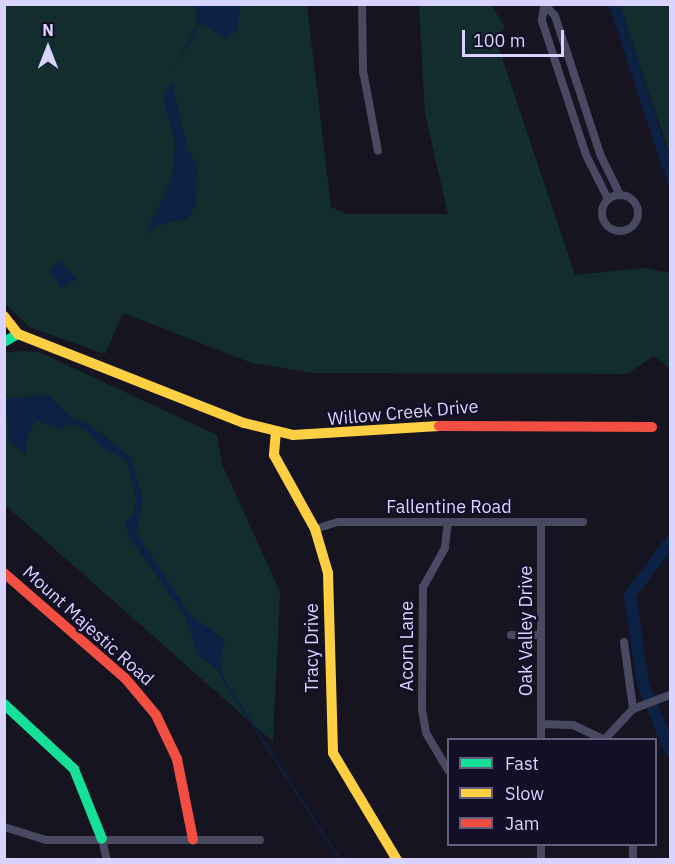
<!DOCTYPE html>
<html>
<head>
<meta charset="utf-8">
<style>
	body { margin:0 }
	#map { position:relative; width:675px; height:864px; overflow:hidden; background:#161421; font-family:"IBM Plex Sans",sans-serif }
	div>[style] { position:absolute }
	.green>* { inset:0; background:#132c2d }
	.water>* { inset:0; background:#0d2144 }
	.stream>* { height:2px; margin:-1px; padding:0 1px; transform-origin:1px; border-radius:1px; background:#0d2144 }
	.river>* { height:12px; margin:-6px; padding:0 6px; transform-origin:6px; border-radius:6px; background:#0d2144 }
	.street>* { height:8px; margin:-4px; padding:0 4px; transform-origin:4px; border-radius:4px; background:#4a4962 }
	.street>.ring { margin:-4px; padding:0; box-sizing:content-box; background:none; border:8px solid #4a4962; border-radius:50% }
	.fast>* { height:10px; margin:-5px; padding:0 5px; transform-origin:5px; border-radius:5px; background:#16e098 }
	.slow>* { height:10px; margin:-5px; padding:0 5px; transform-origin:5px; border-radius:5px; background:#ffcf43 }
	.jam>* { height:10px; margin:-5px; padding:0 5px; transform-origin:5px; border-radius:5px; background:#f24e42 }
	span { translate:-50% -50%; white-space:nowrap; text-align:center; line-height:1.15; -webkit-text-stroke:5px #130f26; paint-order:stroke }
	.street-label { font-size:18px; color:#d9d4ff }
	.frame { position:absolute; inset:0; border:6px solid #d9d4ff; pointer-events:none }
	.legend { position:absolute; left:447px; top:738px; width:210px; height:108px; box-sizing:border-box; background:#130f26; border:2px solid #625e7d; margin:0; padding:8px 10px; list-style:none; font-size:18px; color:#d9d4ff }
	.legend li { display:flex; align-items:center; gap:12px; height:30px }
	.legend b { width:30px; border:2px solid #625e7d }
	.north { position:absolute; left:18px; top:18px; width:60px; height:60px; -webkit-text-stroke:4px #130f26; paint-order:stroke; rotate:0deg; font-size:16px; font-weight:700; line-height:24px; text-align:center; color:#d9d4ff }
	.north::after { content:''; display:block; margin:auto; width:21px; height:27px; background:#d9d4ff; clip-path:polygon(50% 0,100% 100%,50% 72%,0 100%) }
	.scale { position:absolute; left:462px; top:30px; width:102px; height:27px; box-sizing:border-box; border:3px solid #d9d4ff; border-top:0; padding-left:8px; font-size:18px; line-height:21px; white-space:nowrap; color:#d9d4ff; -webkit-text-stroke:4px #130f26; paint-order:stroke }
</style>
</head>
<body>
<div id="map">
	<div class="green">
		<i style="clip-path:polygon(5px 5px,307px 5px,331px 207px,346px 214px,448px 214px,425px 114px,419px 5px,491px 5px,505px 27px,496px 40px,575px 275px,644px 268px,670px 273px,670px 369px,654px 356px,627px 374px,314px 373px,252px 363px,123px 313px,105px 354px,29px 327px,5px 304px)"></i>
		<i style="clip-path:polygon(620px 5px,670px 5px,670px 156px)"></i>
		<i style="clip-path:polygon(19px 351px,39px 352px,217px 435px,222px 464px,280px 592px,273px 742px,5px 505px,5px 353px)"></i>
	</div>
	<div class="water">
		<i style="clip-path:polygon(195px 5px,241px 5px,237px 31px,226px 39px,201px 23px,173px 70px,197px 24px)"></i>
		<i style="clip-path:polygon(609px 5px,620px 5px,670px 159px,670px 190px)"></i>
		<i style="clip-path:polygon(172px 82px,187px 148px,197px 165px,196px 207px,186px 219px,156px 226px,145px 236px,172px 178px,175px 142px,163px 99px)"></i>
		<i style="clip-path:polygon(61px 261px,76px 279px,61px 288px,49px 269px)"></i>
		<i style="clip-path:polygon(49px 395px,71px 418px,92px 426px,131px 458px,143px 498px,136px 532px,190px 615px,225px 640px,220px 662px,225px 684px,214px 666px,198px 656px,186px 618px,132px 541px,124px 523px,134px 513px,136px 497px,127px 461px,99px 445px,87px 430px,71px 424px,60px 429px,37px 421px,28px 433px,26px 455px,9px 441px,5px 398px)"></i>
	</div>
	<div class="stream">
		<i style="left:225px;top:682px;width:212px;rotate:57.1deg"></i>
	</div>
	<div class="river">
		<i style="left:670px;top:542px;width:66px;rotate:127deg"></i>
		<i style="left:630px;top:595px;width:90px;rotate:81.7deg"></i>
		<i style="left:643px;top:684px;width:71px;rotate:67.8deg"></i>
	</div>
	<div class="street">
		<i style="left:362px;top:4px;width:67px;rotate:89.1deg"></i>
		<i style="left:363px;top:71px;width:81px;rotate:79.4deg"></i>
		<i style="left:544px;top:4px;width:16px;rotate:47deg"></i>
		<i style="left:555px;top:16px;width:145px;rotate:71.9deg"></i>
		<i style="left:600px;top:154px;width:46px;rotate:64deg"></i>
		<i style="left:544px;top:6px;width:15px;rotate:98deg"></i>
		<i style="left:542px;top:21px;width:141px;rotate:71.8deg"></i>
		<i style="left:586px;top:155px;width:49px;rotate:63.4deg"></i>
		<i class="ring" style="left:602px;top:195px;width:28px;height:28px"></i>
		<i style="left:448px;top:522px;width:26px;rotate:97deg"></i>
		<i style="left:445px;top:548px;width:45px;rotate:119.4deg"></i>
		<i style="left:423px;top:587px;width:123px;rotate:90.5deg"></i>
		<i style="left:422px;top:710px;width:23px;rotate:80deg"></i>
		<i style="left:426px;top:733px;width:43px;rotate:59.3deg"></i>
		<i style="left:315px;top:529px;width:24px;rotate:-17deg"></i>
		<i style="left:338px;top:522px;width:245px"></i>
		<i style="left:511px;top:635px;width:30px"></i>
		<i style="left:624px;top:642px;width:68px;rotate:82.3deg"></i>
		<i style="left:541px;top:724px;width:32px;rotate:2deg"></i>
		<i style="left:573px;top:725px;width:35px;rotate:25deg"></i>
		<i style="left:605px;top:739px;width:41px;rotate:-47deg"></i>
		<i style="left:633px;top:709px;width:40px;rotate:-21deg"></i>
		<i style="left:541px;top:740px;width:218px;rotate:-90deg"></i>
		<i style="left:4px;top:827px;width:44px;rotate:17.2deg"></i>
		<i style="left:46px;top:840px;width:214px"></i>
		<i style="left:102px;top:839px;width:22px;rotate:77deg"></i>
		<i style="left:633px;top:844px;width:16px;rotate:90deg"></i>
		<i style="left:541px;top:860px;width:16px;rotate:-90deg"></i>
	</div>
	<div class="fast">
		<i style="left:4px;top:342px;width:16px;rotate:-30deg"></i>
		<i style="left:4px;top:704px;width:96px;rotate:42.9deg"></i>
		<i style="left:74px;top:769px;width:75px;rotate:68.2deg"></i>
	</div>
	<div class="slow">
		<i style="left:4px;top:316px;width:23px;rotate:52deg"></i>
		<i style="left:18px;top:334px;width:243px;rotate:21.5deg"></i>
		<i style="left:244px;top:423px;width:50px;rotate:13.8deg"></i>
		<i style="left:293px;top:435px;width:146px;rotate:-3.5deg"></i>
		<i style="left:276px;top:431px;width:24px;rotate:95deg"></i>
		<i style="left:274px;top:455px;width:85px;rotate:61deg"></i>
		<i style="left:315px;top:529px;width:46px;rotate:73.5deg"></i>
		<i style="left:328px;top:573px;width:180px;rotate:88.4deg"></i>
		<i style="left:333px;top:753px;width:125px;rotate:59.1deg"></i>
	</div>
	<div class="jam">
		<i style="left:439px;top:426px;width:213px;rotate:0.3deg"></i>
		<i style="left:4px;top:573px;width:160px;rotate:41deg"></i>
		<i style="left:125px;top:678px;width:48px;rotate:50deg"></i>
		<i style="left:156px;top:715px;width:49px;rotate:64.5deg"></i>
		<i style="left:177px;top:759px;width:82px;rotate:78.7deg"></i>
	</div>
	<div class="street-label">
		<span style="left:403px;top:413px;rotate:-5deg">Willow Creek Drive</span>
		<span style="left:449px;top:507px">Fallentine Road</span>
		<span style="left:88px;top:626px;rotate:42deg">Mount Majestic Road</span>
		<span style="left:526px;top:631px;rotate:-90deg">Oak Valley Drive</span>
		<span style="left:407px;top:646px;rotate:-90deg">Acorn Lane</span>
		<span style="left:312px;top:648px;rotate:-90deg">Tracy Drive</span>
	</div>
	<div class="frame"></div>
	<ul class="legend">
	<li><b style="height:8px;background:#16e098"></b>Fast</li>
	<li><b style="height:8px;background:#ffcf43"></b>Slow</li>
	<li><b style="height:8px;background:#f24e42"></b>Jam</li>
	</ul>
	<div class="north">N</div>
	<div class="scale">100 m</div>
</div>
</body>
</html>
